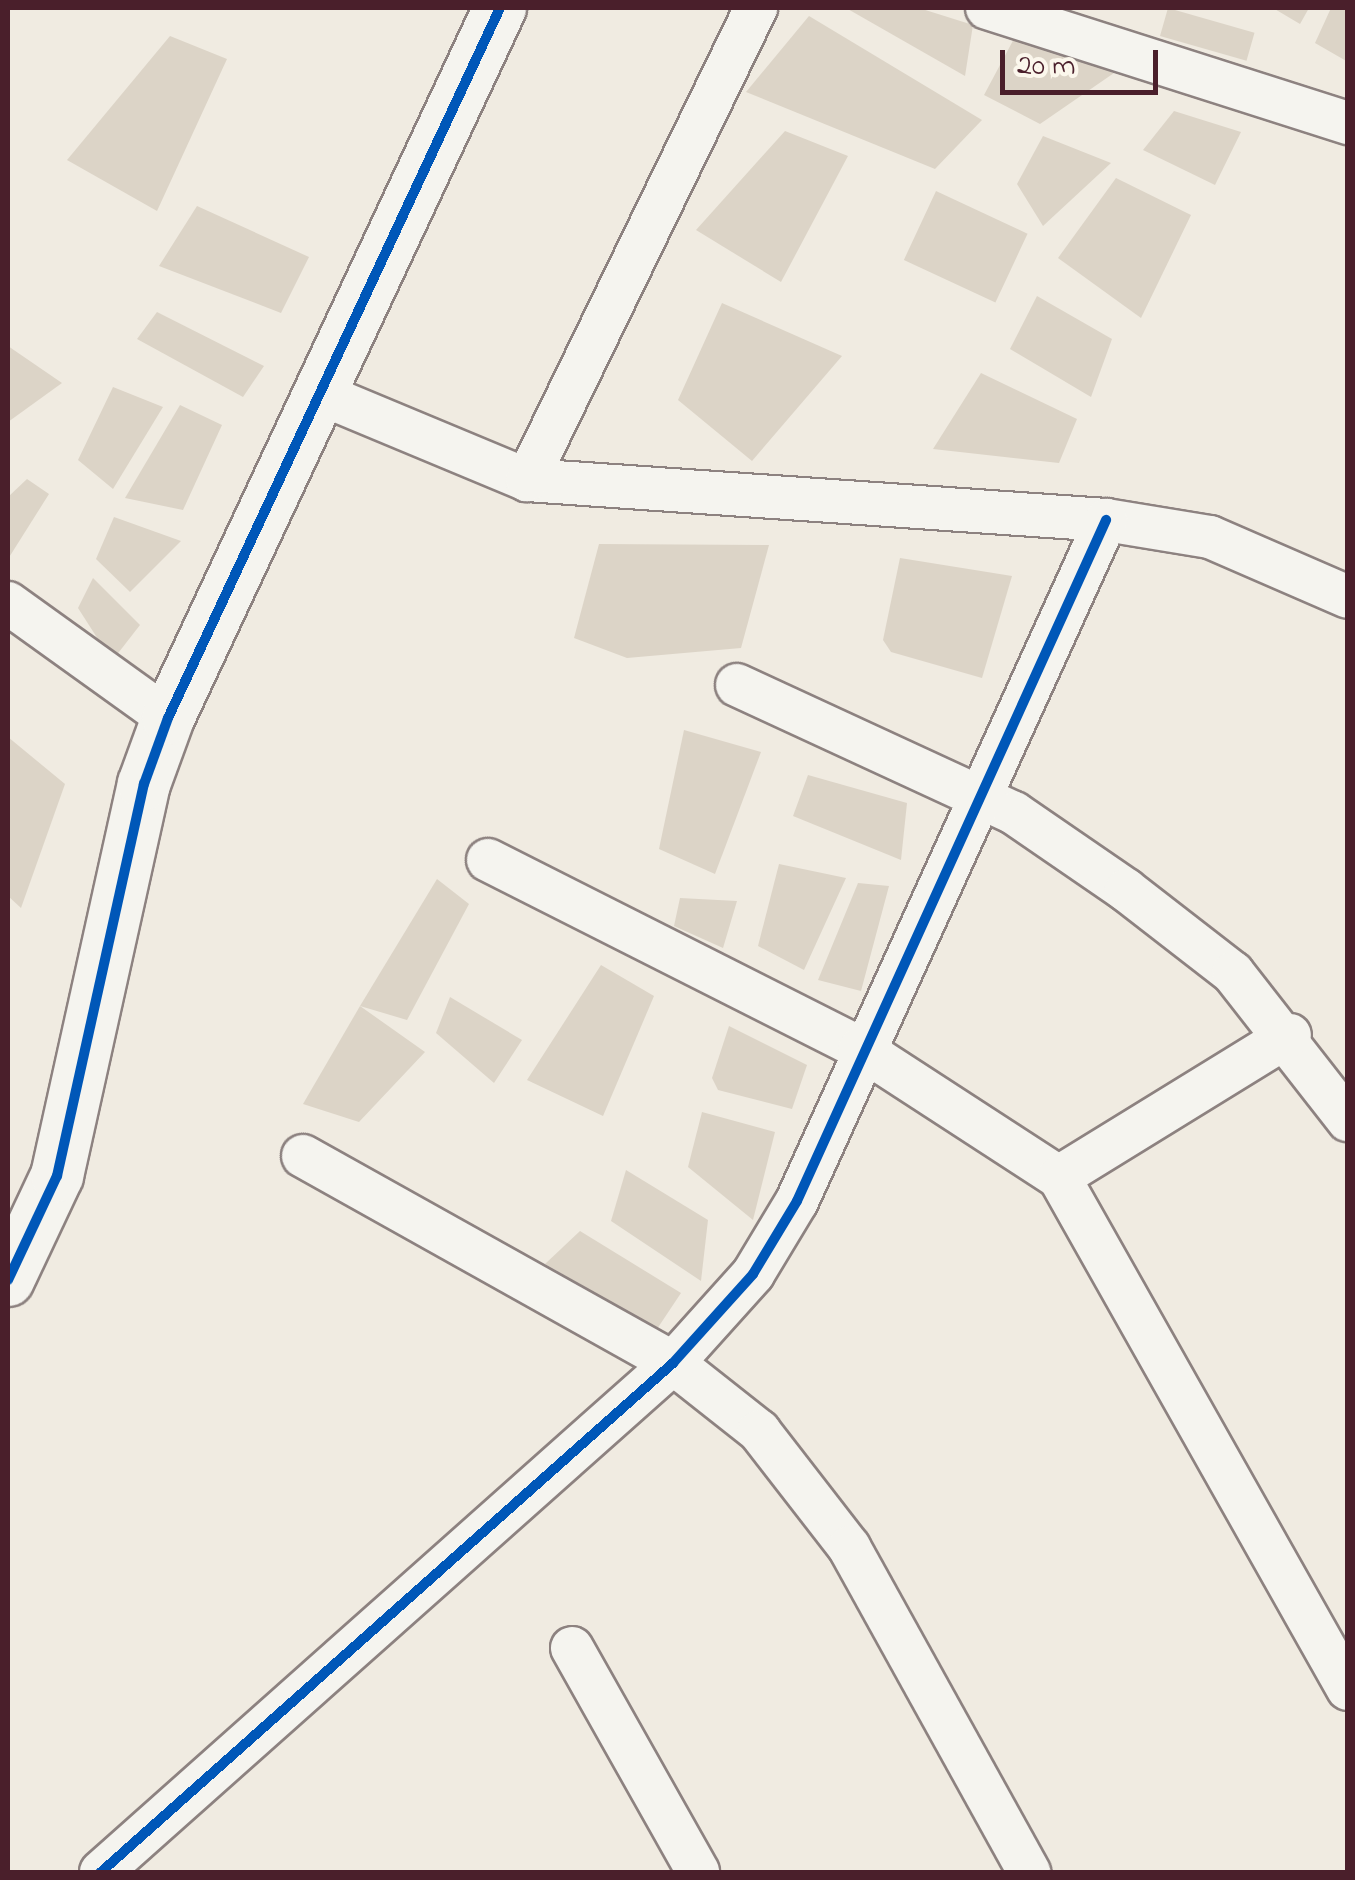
<!DOCTYPE html>
<html>
<head>
<meta charset="utf-8">
<style>
	body { margin:0 }
	#map { position:relative; width:1355px; height:1880px; overflow:hidden; background:#f0ebe1; font-family:"Indie Flower",sans-serif }
	div>[style] { position:absolute }
	.building>* { inset:0; background:#dcd4c7; transform-origin:0 0 }
	.roads { filter:drop-shadow(2px 0 #8d8280) drop-shadow(-2px 0 #8d8280) drop-shadow(0 2px #8d8280) drop-shadow(0 -2px #8d8280) }
	.minor>* { height:42px; margin:-21px; padding:0 21px; transform-origin:21px; border-radius:21px; background:#f5f4ef }
	.tertiary>* { height:52px; margin:-26px; padding:0 26px; transform-origin:26px; border-radius:26px; background:#f5f4ef }
	.cycleway>* { height:10px; margin:-5px; padding:0 5px; transform-origin:5px; border-radius:5px; background:#0057b8 }
	span { translate:-50% -50%; white-space:nowrap; text-align:center; line-height:1.15; -webkit-text-stroke:9px #fbf7ec; paint-order:stroke }
	.frame { position:absolute; inset:0; border:10px solid #4a1f2b; pointer-events:none }
	.scale { position:absolute; left:1000px; top:50px; width:158px; height:45px; box-sizing:border-box; border:5px solid #4a1f2b; border-top:0; padding-left:12px; font-size:30px; line-height:35px; white-space:nowrap; color:#4a1f2b; -webkit-text-stroke:8px #fbf7ec; paint-order:stroke }
</style>
</head>
<body>
<div id="map">
	<div class="building">
		<i style="clip-path:polygon(846px 8px,919px 8px,973px 25px,965px 76px)"></i>
		<i style="left:1168px;top:8px;width:90px;height:29px;rotate:16deg"></i>
		<i style="clip-path:polygon(1273px 8px,1309px 8px,1300px 24px)"></i>
		<i style="clip-path:polygon(1331px 8px,1348px 8px,1348px 62px,1315px 43px)"></i>
		<i style="clip-path:polygon(809px 16px,982px 120px,935px 169px,746px 92px)"></i>
		<i style="clip-path:polygon(1016px 35px,1114px 73px,1040px 124px,984px 95px)"></i>
		<i style="clip-path:polygon(170px 36px,227px 59px,157px 211px,67px 160px)"></i>
		<i style="clip-path:polygon(1174px 111px,1241px 132px,1215px 185px,1143px 150px)"></i>
		<i style="clip-path:polygon(785px 131px,848px 156px,781px 282px,696px 230px)"></i>
		<i style="clip-path:polygon(1043px 136px,1111px 163px,1043px 226px,1017px 184px)"></i>
		<i style="clip-path:polygon(1116px 178px,1191px 215px,1141px 318px,1058px 258px)"></i>
		<i style="left:936px;top:191px;width:101px;height:76px;rotate:25deg"></i>
		<i style="clip-path:polygon(197px 206px,309px 257px,281px 313px,159px 266px)"></i>
		<i style="clip-path:polygon(1037px 296px,1112px 339px,1091px 397px,1010px 349px)"></i>
		<i style="clip-path:polygon(722px 303px,842px 356px,752px 461px,678px 400px)"></i>
		<i style="clip-path:polygon(157px 312px,264px 366px,243px 397px,137px 339px)"></i>
		<i style="clip-path:polygon(8px 346px,62px 383px,8px 422px)"></i>
		<i style="clip-path:polygon(981px 373px,1077px 419px,1059px 463px,933px 449px)"></i>
		<i style="clip-path:polygon(113px 387px,163px 407px,113px 489px,78px 460px)"></i>
		<i style="clip-path:polygon(180px 405px,222px 425px,183px 510px,125px 498px)"></i>
		<i style="clip-path:polygon(27px 479px,49px 494px,8px 559px,8px 497px)"></i>
		<i style="clip-path:polygon(114px 517px,181px 541px,130px 592px,96px 559px)"></i>
		<i style="clip-path:polygon(599px 544px,769px 545px,741px 648px,627px 658px,574px 638px)"></i>
		<i style="clip-path:polygon(900px 558px,1012px 576px,982px 678px,891px 652px,883px 640px)"></i>
		<i style="clip-path:polygon(93px 578px,140px 625px,112px 661px,78px 608px)"></i>
		<i style="clip-path:polygon(684px 730px,761px 752px,715px 874px,659px 849px)"></i>
		<i style="clip-path:polygon(8px 737px,65px 784px,21px 908px,8px 896px)"></i>
		<i style="clip-path:polygon(808px 775px,907px 803px,901px 860px,793px 816px)"></i>
		<i style="clip-path:polygon(779px 864px,846px 878px,804px 970px,758px 946px)"></i>
		<i style="clip-path:polygon(437px 879px,469px 904px,407px 1020px,360px 1006px)"></i>
		<i style="clip-path:polygon(858px 883px,889px 886px,861px 991px,818px 980px)"></i>
		<i style="clip-path:polygon(680px 898px,737px 901px,723px 948px,674px 926px)"></i>
		<i style="clip-path:polygon(601px 965px,654px 996px,603px 1116px,527px 1080px)"></i>
		<i style="clip-path:polygon(450px 997px,522px 1040px,494px 1083px,436px 1033px)"></i>
		<i style="clip-path:polygon(360px 1006px,425px 1052px,359px 1122px,303px 1104px)"></i>
		<i style="clip-path:polygon(729px 1026px,807px 1065px,792px 1109px,718px 1090px,712px 1078px)"></i>
		<i style="clip-path:polygon(702px 1112px,775px 1132px,753px 1220px,688px 1167px)"></i>
		<i style="clip-path:polygon(626px 1170px,708px 1220px,701px 1281px,611px 1221px)"></i>
		<i style="clip-path:polygon(580px 1231px,681px 1293px,657px 1329px,545px 1264px)"></i>
	</div>
	<div class="roads">
		<div class="minor">
			<i style="left:987px;top:8px;width:379px;rotate:17.7deg"></i>
			<i style="left:316px;top:392px;width:229px;rotate:22.6deg"></i>
			<i style="left:527px;top:480px;width:580px;rotate:3.95deg"></i>
			<i style="left:1106px;top:520px;width:105px;rotate:9.3deg"></i>
			<i style="left:1210px;top:537px;width:150px;rotate:23.5deg"></i>
			<i style="left:527px;top:480px;width:525px;rotate:-64.12deg"></i>
			<i style="left:8px;top:603px;width:197px;rotate:35.7deg"></i>
			<i style="left:737px;top:685px;width:305px;rotate:24.8deg"></i>
			<i style="left:1014px;top:813px;width:136px;rotate:34.5deg"></i>
			<i style="left:1126px;top:890px;width:135px;rotate:37.8deg"></i>
			<i style="left:1233px;top:973px;width:187px;rotate:52deg"></i>
			<i style="left:488px;top:860px;width:417px;rotate:26.8deg"></i>
			<i style="left:860px;top:1048px;width:237px;rotate:33deg"></i>
			<i style="left:1059px;top:1177px;width:588px;rotate:60.56deg"></i>
			<i style="left:303px;top:1156px;width:424px;rotate:29.2deg"></i>
			<i style="left:673px;top:1363px;width:110px;rotate:38.3deg"></i>
			<i style="left:759px;top:1431px;width:147px;rotate:52.2deg"></i>
			<i style="left:849px;top:1547px;width:372px;rotate:61deg"></i>
			<i style="left:1059px;top:1177px;width:271px;rotate:-31.6deg"></i>
			<i style="left:572px;top:1648px;width:257px;rotate:60.6deg"></i>
			<i style="left:101px;top:1872px;width:766px;rotate:-41.66deg"></i>
			<i style="left:673px;top:1363px;width:120px;rotate:-48deg"></i>
			<i style="left:753px;top:1274px;width:85px;rotate:-58.9deg"></i>
			<i style="left:797px;top:1201px;width:748px;rotate:-65.59deg"></i>
		</div>
		<div class="tertiary">
			<i style="left:8px;top:1280px;width:115px;rotate:-64.8deg"></i>
			<i style="left:57px;top:1176px;width:402px;rotate:-77.5deg"></i>
			<i style="left:144px;top:784px;width:70px;rotate:-70deg"></i>
			<i style="left:168px;top:718px;width:784px;rotate:-64.94deg"></i>
		</div>
	</div>
	<div class="cycleway">
		<i style="left:8px;top:1280px;width:115px;rotate:-64.8deg"></i>
		<i style="left:57px;top:1176px;width:402px;rotate:-77.5deg"></i>
		<i style="left:144px;top:784px;width:70px;rotate:-70deg"></i>
		<i style="left:168px;top:718px;width:784px;rotate:-64.94deg"></i>
		<i style="left:101px;top:1872px;width:766px;rotate:-41.66deg"></i>
		<i style="left:673px;top:1363px;width:120px;rotate:-48deg"></i>
		<i style="left:753px;top:1274px;width:85px;rotate:-58.9deg"></i>
		<i style="left:797px;top:1201px;width:748px;rotate:-65.59deg"></i>
	</div>
	<div class="frame"></div>
	<div class="scale">20 m</div>
</div>
</body>
</html>
